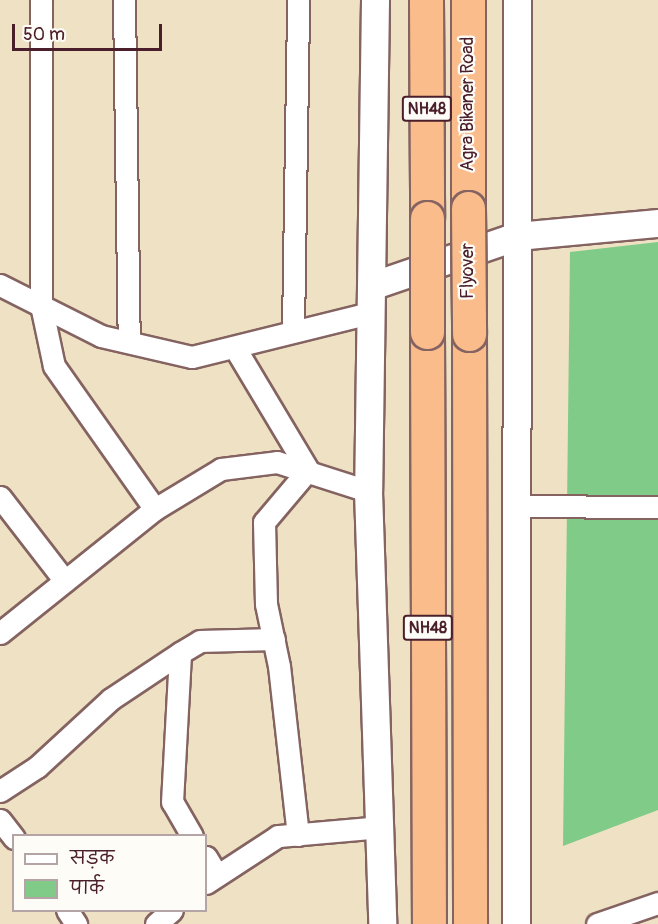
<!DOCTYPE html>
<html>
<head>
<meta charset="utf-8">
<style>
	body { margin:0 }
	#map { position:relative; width:658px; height:924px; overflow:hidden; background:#efe2c4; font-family:Pangolin,"Playpen Sans Deva",sans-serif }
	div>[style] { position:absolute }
	.green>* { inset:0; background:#81cb88 }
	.roads { filter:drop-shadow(2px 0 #846361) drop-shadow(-2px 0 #846361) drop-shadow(0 2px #846361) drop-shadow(0 -2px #846361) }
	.minor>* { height:21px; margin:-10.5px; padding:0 10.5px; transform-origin:10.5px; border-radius:10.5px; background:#fff }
	.tertiary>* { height:27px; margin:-13.5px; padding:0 13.5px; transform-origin:13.5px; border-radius:13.5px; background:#fff }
	.trunk>* { height:33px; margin:-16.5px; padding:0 16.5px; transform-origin:16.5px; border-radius:16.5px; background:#fabc8b }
	.bridges { filter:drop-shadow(2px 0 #846361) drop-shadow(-2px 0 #846361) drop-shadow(0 2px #846361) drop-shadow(0 -2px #846361) }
	.trunk-bridge>* { height:33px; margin:-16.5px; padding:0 16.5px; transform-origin:16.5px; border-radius:16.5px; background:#fabc8b }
	span { translate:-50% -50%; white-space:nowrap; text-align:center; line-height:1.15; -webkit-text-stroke:4.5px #fdfcf7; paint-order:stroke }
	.shield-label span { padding:2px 4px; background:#fdfcf7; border:2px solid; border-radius:4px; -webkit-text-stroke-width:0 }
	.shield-label { font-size:16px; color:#4a1f2b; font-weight:700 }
	.street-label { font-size:18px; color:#4a1f2b }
	.legend { position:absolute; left:12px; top:834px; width:195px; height:78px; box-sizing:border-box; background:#fdfcf7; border:2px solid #b5a4a5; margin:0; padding:8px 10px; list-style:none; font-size:18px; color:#4a1f2b }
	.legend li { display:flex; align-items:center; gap:12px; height:30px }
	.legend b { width:30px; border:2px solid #b5a4a5 }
	.scale { position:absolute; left:12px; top:24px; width:150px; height:27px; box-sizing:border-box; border:3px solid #4a1f2b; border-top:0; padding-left:8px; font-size:18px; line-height:21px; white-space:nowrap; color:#4a1f2b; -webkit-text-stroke:4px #fdfcf7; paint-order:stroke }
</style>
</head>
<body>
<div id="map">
	<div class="green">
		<i style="clip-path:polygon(658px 242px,658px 810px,563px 846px,570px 252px)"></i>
	</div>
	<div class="roads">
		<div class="minor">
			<i style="left:41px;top:0;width:305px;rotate:90deg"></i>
			<i style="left:41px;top:305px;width:62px;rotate:78deg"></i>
			<i style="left:54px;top:366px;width:175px;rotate:54.8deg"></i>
			<i style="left:124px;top:0;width:341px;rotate:89.2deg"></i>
			<i style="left:0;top:285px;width:113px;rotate:26.8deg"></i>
			<i style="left:101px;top:336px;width:93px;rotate:13deg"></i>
			<i style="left:192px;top:357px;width:183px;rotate:-13.9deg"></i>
			<i style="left:293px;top:329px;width:329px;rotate:-89.1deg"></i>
			<i style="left:235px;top:348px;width:142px;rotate:59.1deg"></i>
			<i style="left:308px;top:470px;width:68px;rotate:130.2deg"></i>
			<i style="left:264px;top:522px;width:82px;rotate:88.6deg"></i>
			<i style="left:266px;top:604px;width:63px;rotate:78.2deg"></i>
			<i style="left:279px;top:666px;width:170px;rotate:83.6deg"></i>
			<i style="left:0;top:497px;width:106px;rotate:52.3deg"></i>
			<i style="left:513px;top:506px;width:145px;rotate:0.4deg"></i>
			<i style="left:0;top:633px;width:198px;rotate:-38.7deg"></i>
			<i style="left:155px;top:509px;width:77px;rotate:-31.2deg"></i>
			<i style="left:221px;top:469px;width:56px;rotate:-7.1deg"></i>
			<i style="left:277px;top:462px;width:96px;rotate:17.7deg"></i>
			<i style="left:0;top:791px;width:44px;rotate:-33deg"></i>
			<i style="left:37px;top:767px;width:100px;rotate:-42.6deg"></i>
			<i style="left:111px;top:699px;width:83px;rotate:-33.7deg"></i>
			<i style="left:0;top:820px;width:23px;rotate:52deg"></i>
			<i style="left:192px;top:836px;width:39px;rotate:-120deg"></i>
			<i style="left:172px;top:802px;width:149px;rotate:-86.9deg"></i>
			<i style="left:180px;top:653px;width:23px;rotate:-31deg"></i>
			<i style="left:200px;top:641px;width:74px;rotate:-1.5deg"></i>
			<i style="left:206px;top:857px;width:21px;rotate:59deg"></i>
			<i style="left:206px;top:883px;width:86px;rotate:-33.1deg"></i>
			<i style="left:278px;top:836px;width:102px;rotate:-5deg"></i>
			<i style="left:67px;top:910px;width:17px;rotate:57deg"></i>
			<i style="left:156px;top:924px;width:21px;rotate:-41deg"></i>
			<i style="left:597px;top:924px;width:65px;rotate:-19deg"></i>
		</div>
		<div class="tertiary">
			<i style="left:375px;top:0;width:491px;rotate:90.8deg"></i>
			<i style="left:368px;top:491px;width:433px;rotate:88.1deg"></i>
			<i style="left:371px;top:286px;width:154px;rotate:-18.9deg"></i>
			<i style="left:517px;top:236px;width:142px;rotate:-5.3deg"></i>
			<i style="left:516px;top:924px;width:924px;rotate:-89.94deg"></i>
		</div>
		<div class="trunk">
			<i style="left:426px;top:0;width:218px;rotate:89.7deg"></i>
			<i style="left:468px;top:0;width:208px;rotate:90deg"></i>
			<i style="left:427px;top:332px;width:592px;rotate:89.81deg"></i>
			<i style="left:469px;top:334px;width:590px;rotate:89.9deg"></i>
		</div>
	</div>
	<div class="bridges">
		<div class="trunk-bridge">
			<i style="left:468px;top:208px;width:126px;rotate:89.5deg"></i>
			<i style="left:427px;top:218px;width:114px;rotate:90deg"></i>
		</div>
	</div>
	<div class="shield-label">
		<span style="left:427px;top:109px">NH48</span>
		<span style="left:428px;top:628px">NH48</span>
	</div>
	<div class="street-label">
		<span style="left:468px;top:104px;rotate:-90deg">Agra Bikaner Road</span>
		<span style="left:468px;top:271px;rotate:-90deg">Flyover</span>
	</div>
	<ul class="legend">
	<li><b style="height:8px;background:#fff"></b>सड़क</li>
	<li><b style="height:16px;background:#81cb88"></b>पार्क</li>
	</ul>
	<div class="scale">50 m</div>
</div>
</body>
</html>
